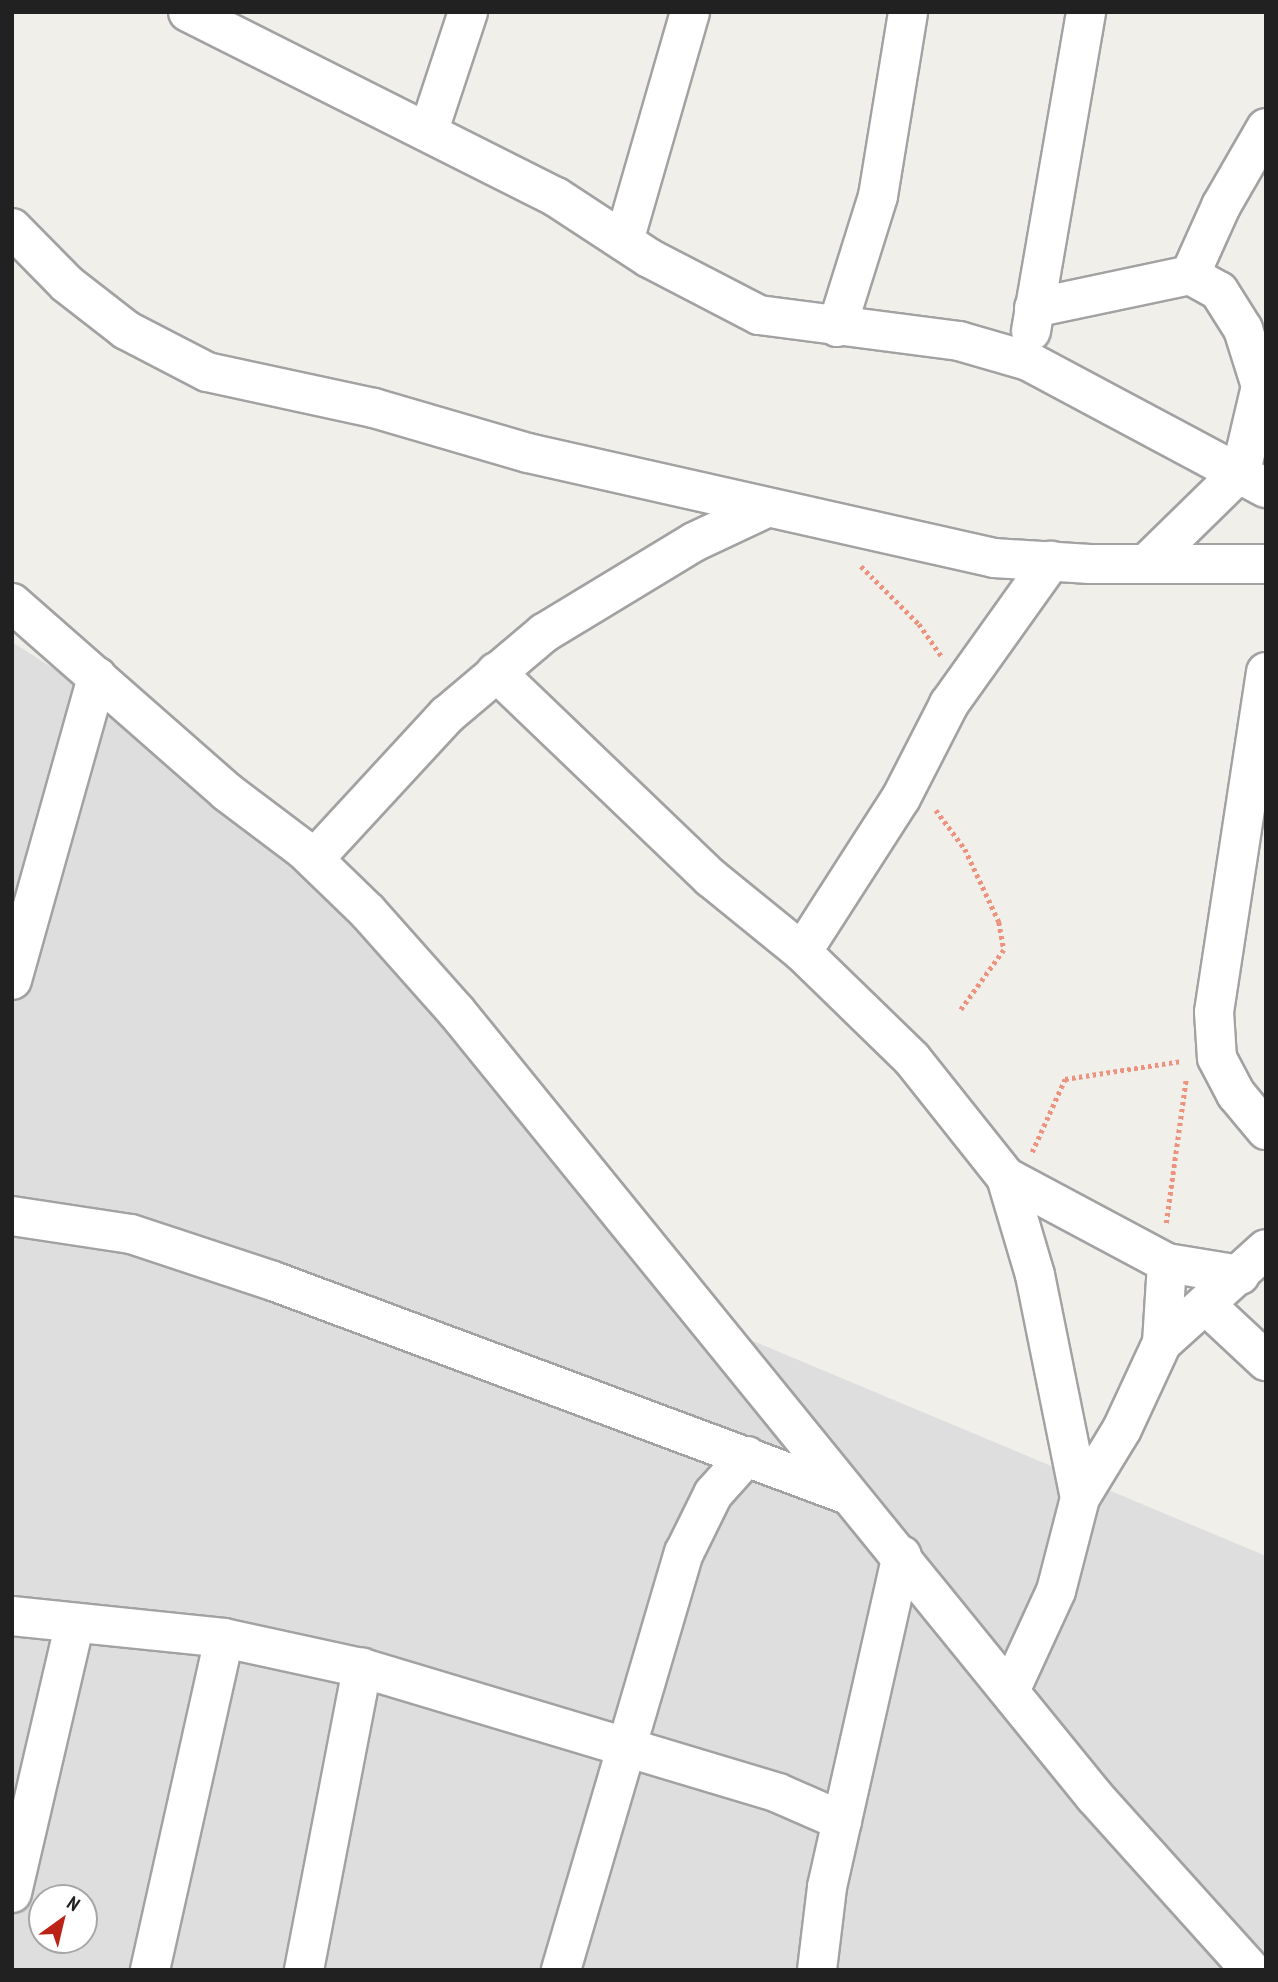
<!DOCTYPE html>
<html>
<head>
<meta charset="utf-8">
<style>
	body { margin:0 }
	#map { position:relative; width:1278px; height:1982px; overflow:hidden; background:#f0efe9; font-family:"PT Sans Narrow",sans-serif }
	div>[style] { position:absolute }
	.residential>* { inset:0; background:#dfdede }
	.path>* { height:4.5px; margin-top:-2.25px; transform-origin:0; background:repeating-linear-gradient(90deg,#ec927f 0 3.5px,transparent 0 7px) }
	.roads { filter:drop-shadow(2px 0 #a2a2a2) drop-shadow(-2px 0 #a2a2a2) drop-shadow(0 2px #a2a2a2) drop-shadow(0 -2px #a2a2a2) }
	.minor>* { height:38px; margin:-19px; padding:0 19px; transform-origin:19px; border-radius:19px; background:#fff }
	span { translate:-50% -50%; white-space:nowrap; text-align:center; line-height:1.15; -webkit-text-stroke:7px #fff; paint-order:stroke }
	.frame { position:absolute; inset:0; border:14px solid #212121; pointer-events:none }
	.north { position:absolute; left:28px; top:1884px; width:70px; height:70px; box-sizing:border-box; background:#fff; border:2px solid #a6a6a6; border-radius:50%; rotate:34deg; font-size:19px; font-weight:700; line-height:28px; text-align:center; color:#212121 }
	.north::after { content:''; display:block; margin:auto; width:24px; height:32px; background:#bd2216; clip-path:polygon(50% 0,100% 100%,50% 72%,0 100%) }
</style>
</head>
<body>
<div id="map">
	<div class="residential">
		<i style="clip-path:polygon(evenodd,12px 642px,227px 779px,748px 1339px,1266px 1556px,1266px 1970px,12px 1970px,12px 642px,42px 1898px,84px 1898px,84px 1940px,42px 1940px,42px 1898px)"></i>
	</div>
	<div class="path">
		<i style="left:861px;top:566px;width:82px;rotate:45deg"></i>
		<i style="left:919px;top:624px;width:39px;rotate:55deg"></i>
		<i style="left:936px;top:810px;width:49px;rotate:53.4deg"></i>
		<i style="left:965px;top:849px;width:81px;rotate:65deg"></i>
		<i style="left:999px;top:922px;width:28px;rotate:80deg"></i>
		<i style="left:1004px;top:950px;width:75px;rotate:125.8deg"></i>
		<i style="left:1032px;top:1152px;width:80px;rotate:-65.7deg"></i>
		<i style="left:1065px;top:1079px;width:117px;rotate:-8.8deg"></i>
		<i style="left:1166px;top:1223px;width:145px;rotate:-82.1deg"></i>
	</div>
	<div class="roads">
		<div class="minor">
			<i style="left:188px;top:12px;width:412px;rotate:26.7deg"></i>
			<i style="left:556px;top:197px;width:111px;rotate:33.3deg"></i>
			<i style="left:649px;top:258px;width:124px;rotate:27.4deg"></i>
			<i style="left:759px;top:315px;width:202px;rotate:7.4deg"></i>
			<i style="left:959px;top:341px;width:72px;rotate:16.2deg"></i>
			<i style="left:1028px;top:361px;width:270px;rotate:28.1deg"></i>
			<i style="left:429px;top:130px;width:124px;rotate:-71.7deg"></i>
			<i style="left:12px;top:228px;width:78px;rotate:45.5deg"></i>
			<i style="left:67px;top:284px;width:75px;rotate:37.9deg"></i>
			<i style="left:126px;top:330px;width:91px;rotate:27.4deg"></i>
			<i style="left:207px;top:372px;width:171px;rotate:12.2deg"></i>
			<i style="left:374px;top:408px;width:160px;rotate:16.3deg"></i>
			<i style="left:528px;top:453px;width:478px;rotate:12.7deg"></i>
			<i style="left:994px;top:558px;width:96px;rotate:3.6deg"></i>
			<i style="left:1090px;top:564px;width:176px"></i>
			<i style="left:624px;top:241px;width:238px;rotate:-73.9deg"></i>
			<i style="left:1190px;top:275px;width:76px;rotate:-65.8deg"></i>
			<i style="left:1221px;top:206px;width:90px;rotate:-60deg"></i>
			<i style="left:1034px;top:308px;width:159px;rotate:-11.9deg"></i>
			<i style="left:1190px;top:275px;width:33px;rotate:29deg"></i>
			<i style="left:1219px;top:291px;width:45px;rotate:57.7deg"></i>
			<i style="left:1243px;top:329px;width:60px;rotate:72.5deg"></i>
			<i style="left:1261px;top:386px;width:87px;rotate:103.2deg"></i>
			<i style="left:1241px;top:471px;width:132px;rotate:135.6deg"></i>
			<i style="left:837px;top:327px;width:137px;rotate:-72.6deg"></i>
			<i style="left:878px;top:196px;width:186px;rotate:-80.7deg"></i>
			<i style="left:1031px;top:331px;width:324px;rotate:-80.2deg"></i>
			<i style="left:12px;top:603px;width:286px;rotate:41.3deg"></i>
			<i style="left:227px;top:792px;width:96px;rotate:37deg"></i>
			<i style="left:304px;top:850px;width:89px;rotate:44.1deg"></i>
			<i style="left:368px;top:912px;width:132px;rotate:48.4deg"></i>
			<i style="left:456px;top:1011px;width:1013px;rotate:50.89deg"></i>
			<i style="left:1095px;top:1797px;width:233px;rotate:48deg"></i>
			<i style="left:496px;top:672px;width:298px;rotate:43.8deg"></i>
			<i style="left:711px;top:878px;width:117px;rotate:39.1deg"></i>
			<i style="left:802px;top:952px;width:153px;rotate:44.2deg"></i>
			<i style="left:912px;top:1059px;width:151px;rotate:51.5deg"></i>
			<i style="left:1006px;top:1177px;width:102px;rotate:73.5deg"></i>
			<i style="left:1035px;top:1275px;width:227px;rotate:78.6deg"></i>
			<i style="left:1266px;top:672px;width:344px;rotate:98.7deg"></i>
			<i style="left:1214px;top:1012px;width:46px;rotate:86.3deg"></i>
			<i style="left:1217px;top:1058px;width:41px;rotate:62.2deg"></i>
			<i style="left:1236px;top:1094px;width:47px;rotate:50.2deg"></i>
			<i style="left:314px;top:859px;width:196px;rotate:-47.3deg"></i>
			<i style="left:447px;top:715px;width:127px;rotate:-40.2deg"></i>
			<i style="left:544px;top:633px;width:175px;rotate:-31.2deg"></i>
			<i style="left:694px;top:542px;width:77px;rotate:-25.2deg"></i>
			<i style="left:802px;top:952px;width:183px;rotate:-57.3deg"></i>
			<i style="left:901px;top:798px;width:106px;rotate:-62.9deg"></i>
			<i style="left:949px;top:704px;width:176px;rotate:-54.5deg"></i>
			<i style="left:12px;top:980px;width:315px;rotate:-74.3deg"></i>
			<i style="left:1006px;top:1177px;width:183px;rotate:28.1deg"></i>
			<i style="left:1167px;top:1263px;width:74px;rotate:9.3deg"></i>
			<i style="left:12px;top:1216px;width:120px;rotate:8.6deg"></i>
			<i style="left:131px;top:1234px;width:150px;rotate:18.3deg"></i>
			<i style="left:273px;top:1281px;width:614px;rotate:20.41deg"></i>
			<i style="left:1207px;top:1306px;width:81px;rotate:43deg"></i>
			<i style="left:1162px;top:1343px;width:80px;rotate:-86.4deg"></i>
			<i style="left:12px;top:1616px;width:213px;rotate:5.9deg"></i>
			<i style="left:224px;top:1638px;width:141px;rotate:12.3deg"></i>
			<i style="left:362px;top:1668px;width:434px;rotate:16.7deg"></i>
			<i style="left:778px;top:1793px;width:70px;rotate:23.6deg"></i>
			<i style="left:1010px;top:1691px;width:110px;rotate:-65.3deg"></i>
			<i style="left:1056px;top:1591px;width:96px;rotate:-75.5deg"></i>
			<i style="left:1080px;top:1498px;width:81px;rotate:-58.7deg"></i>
			<i style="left:1122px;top:1429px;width:95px;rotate:-65.1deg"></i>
			<i style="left:1162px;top:1343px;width:140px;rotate:-42.1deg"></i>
			<i style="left:12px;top:1893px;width:277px;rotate:-76.9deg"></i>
			<i style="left:150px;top:1970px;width:340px;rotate:-77.4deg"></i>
			<i style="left:304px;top:1970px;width:308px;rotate:-79.1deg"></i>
			<i style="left:561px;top:1970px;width:435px;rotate:-73.6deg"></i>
			<i style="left:684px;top:1553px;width:66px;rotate:-63.8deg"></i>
			<i style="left:713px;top:1494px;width:51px;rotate:-48.2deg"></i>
			<i style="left:817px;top:1970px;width:84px;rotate:-83.1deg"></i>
			<i style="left:827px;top:1887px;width:340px;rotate:-77.3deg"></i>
		</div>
	</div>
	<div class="frame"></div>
	<div class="north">N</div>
</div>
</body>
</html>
